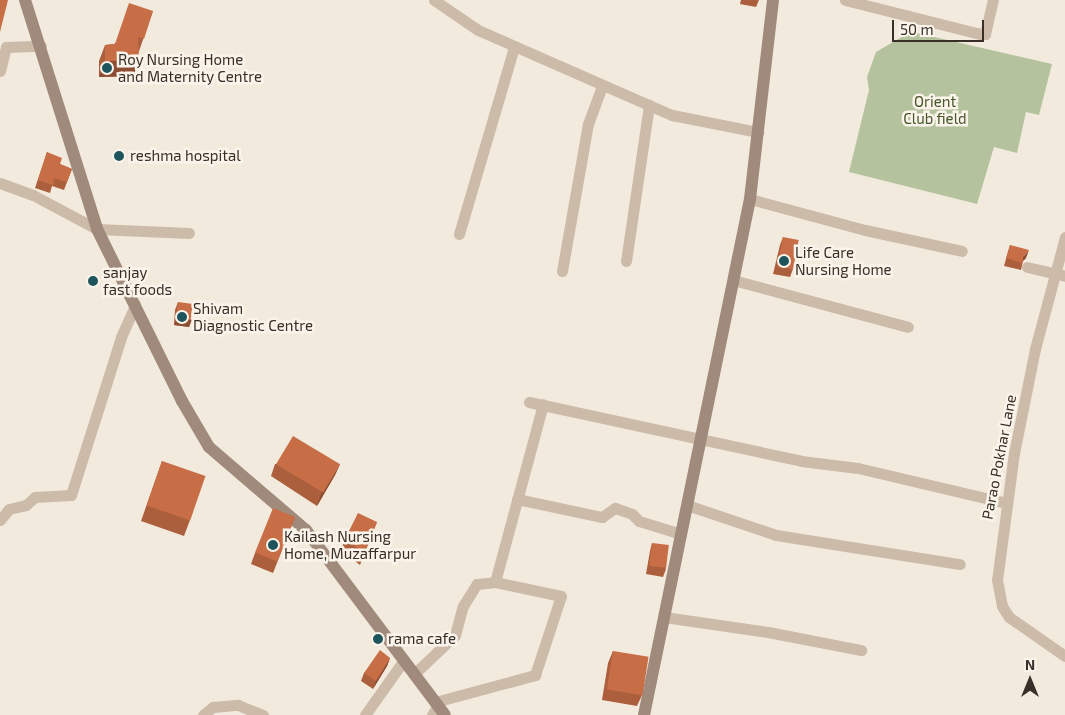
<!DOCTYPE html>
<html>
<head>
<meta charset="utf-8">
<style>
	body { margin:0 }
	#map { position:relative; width:1065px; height:715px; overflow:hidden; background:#f3eade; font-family:"Exo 2",sans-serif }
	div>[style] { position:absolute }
	.green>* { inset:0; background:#b4c39d }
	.street>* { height:11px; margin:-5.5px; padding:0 5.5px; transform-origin:5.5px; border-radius:5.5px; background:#ccbba9 }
	.secondary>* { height:12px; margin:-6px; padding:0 6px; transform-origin:6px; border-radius:6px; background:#a08a7b }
	.wall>* { inset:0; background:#ac5f3d }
	.shaded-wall>* { inset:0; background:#8c4d32 }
	.building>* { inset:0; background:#c86e47; transform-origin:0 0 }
	.dots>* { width:14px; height:14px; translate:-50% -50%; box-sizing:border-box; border:2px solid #faf4eb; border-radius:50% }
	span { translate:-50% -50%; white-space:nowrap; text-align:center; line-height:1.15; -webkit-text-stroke:5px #faf4eb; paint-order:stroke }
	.poi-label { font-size:15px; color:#392f29 }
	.left { translate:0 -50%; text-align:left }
	.park-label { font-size:15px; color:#46582c }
	.street-label { font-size:15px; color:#392f29 }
	.north { position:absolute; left:1005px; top:655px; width:50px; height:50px; -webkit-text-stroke:4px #faf4eb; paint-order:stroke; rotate:0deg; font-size:14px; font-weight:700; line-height:20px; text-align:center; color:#392f29 }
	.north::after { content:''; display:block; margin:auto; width:18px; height:22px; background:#392f29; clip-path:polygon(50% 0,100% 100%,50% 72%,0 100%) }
	.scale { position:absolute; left:892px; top:20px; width:92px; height:22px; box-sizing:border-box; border:2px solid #392f29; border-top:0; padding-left:6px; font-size:15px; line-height:18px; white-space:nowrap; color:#392f29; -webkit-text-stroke:4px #faf4eb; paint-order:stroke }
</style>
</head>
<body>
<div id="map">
	<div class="green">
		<i style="clip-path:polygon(917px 33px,1052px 64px,1039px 115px,1026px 112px,1017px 153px,994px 147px,977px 204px,849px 172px,869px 90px,867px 77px,876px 52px,905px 35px)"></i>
	</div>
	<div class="street">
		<i style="left:434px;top:0;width:53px;rotate:34.3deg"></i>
		<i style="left:478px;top:30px;width:212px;rotate:23.7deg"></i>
		<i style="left:672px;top:115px;width:88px;rotate:11.2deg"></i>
		<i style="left:845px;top:0;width:139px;rotate:14.1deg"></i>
		<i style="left:980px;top:34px;width:5px"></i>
		<i style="left:985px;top:34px;width:35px;rotate:-77deg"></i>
		<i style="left:0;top:71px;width:25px;rotate:-76deg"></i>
		<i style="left:6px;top:47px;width:35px;rotate:-2deg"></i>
		<i style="left:0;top:183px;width:35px;rotate:20deg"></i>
		<i style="left:33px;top:195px;width:72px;rotate:28deg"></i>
		<i style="left:97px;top:229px;width:92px;rotate:2.5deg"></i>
		<i style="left:750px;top:199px;width:119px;rotate:15.1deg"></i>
		<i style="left:865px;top:230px;width:99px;rotate:12.2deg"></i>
		<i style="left:459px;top:234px;width:195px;rotate:-73.6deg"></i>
		<i style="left:1065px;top:237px;width:116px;rotate:105deg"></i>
		<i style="left:1035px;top:349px;width:106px;rotate:101.4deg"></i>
		<i style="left:1014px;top:453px;width:128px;rotate:97.6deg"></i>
		<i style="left:997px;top:580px;width:26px;rotate:79deg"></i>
		<i style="left:1002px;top:606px;width:13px;rotate:58deg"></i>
		<i style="left:1009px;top:617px;width:68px;rotate:34.9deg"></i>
		<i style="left:626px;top:261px;width:158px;rotate:-81.6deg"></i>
		<i style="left:1027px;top:267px;width:39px;rotate:13deg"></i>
		<i style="left:562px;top:271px;width:149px;rotate:-80deg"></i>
		<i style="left:588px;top:124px;width:40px;rotate:-69.8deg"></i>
		<i style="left:733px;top:280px;width:181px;rotate:15deg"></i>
		<i style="left:529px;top:402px;width:278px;rotate:12.2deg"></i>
		<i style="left:801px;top:461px;width:57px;rotate:7deg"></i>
		<i style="left:858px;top:468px;width:152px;rotate:13.3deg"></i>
		<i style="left:517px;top:499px;width:87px;rotate:12deg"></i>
		<i style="left:602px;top:517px;width:16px;rotate:-35deg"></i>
		<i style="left:615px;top:508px;width:18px;rotate:19deg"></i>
		<i style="left:632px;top:514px;width:10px;rotate:45deg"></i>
		<i style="left:639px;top:521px;width:44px;rotate:17.2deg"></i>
		<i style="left:687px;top:505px;width:94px;rotate:18.6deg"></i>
		<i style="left:776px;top:535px;width:186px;rotate:9deg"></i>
		<i style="left:0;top:520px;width:14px;rotate:-51deg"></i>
		<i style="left:9px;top:509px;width:17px;rotate:-13deg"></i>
		<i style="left:26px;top:505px;width:12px;rotate:-42deg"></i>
		<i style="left:35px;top:497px;width:36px;rotate:-3deg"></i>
		<i style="left:71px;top:495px;width:166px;rotate:-72.4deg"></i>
		<i style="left:121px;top:337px;width:35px;rotate:-66deg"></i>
		<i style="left:664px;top:617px;width:105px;rotate:8.2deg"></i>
		<i style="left:768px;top:632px;width:95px;rotate:11deg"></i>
		<i style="left:414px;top:674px;width:57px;rotate:-43.6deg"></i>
		<i style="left:455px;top:635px;width:30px;rotate:-75deg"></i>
		<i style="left:463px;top:606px;width:26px;rotate:-58deg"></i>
		<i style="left:477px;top:584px;width:18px;rotate:-6deg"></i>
		<i style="left:495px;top:582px;width:184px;rotate:-74.9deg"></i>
		<i style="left:435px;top:702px;width:104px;rotate:-15.1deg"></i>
		<i style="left:535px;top:675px;width:83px;rotate:-71.8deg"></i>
		<i style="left:561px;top:596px;width:67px;rotate:-168deg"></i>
		<i style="left:203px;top:715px;width:13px;rotate:-39deg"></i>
		<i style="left:213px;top:707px;width:25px;rotate:-5deg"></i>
		<i style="left:238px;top:705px;width:27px;rotate:22deg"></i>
		<i style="left:365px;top:715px;width:67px;rotate:-54.7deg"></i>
		<i style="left:432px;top:715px;width:12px;rotate:-59deg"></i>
	</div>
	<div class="secondary">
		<i style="left:25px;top:0;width:240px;rotate:72.5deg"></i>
		<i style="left:97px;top:229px;width:192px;rotate:63.7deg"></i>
		<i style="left:182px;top:401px;width:53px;rotate:59.6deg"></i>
		<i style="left:209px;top:447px;width:128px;rotate:40.6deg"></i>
		<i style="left:306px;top:530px;width:231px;rotate:53.1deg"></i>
		<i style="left:644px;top:715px;width:527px;rotate:-78.39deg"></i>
		<i style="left:750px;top:199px;width:200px;rotate:-83.4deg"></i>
	</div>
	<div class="wall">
		<i style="clip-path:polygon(741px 0,759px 0,756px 7px,740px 4px)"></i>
		<i style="clip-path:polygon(153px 11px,138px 54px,139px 60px,133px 76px,99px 77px,99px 61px,105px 45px,114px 44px)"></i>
		<i style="clip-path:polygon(47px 152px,60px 164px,72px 169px,64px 190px,52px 186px,50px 193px,35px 188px)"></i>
		<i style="clip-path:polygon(783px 237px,793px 269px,790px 277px,773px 274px,780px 245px)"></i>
		<i style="clip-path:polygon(1010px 245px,1026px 258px,1023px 261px,1021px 270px,1004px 266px)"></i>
		<i style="clip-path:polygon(178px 302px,192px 319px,189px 327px,174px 325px,175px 310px)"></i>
		<i style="clip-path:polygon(162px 461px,190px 520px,184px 536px,141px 521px)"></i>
		<i style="clip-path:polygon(275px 464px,340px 464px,335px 475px,317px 506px,271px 476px)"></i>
		<i style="clip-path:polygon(295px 517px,273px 573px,251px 564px,255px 553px)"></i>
		<i style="clip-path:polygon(377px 522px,360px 565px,341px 550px,345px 539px)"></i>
		<i style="clip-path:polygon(652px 543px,666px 569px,663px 577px,646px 574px,650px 551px)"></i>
		<i style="clip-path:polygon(613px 651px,642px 695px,637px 706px,602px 700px,608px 663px)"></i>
		<i style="clip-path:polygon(390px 658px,387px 666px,373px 689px,361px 681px,364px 673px)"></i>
	</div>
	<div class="shaded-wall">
		<i style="clip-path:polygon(139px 60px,133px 76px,99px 77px,105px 61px)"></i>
		<i style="clip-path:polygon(1029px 250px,1026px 258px,1022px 262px,1023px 257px)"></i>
		<i style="clip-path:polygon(177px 318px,192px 319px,189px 327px,174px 325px)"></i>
		<i style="clip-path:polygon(340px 464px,335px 475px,317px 506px,321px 494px)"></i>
		<i style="clip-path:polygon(390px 658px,387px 666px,373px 689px,376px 681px)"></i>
	</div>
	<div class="building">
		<i style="clip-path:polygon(0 0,8px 0,0 32px)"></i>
		<i style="clip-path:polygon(129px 3px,153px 11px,144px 39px,138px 37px,139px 60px,105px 61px,105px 45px,115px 44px)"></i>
		<i style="clip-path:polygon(47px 152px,62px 158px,60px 164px,72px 169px,67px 182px,54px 178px,53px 185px,38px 180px)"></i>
		<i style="left:783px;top:237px;width:16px;height:30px;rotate:11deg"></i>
		<i style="clip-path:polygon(1010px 245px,1029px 250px,1023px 257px,1023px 263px,1006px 258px)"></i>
		<i style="left:178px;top:302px;width:15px;height:16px;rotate:8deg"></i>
		<i style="left:293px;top:436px;width:55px;height:33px;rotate:31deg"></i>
		<i style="left:162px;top:461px;width:46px;height:47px;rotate:19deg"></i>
		<i style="left:273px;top:508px;width:24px;height:48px;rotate:22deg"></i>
		<i style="clip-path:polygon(358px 513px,377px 522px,364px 553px,345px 539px)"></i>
		<i style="left:652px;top:543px;width:17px;height:23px;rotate:7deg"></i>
		<i style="clip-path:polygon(380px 650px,390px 658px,376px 681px,364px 673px)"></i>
		<i style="left:613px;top:651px;width:36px;height:39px;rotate:9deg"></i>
	</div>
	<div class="dots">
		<i style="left:107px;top:68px;background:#1e545c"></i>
		<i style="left:119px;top:156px;background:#1e545c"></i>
		<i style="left:784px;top:261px;background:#1e545c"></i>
		<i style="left:93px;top:281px;background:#1e545c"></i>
		<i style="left:182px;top:317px;background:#1e545c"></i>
		<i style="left:273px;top:545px;background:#1e545c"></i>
		<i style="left:378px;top:639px;background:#1e545c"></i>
	</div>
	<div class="poi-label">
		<span class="left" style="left:118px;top:68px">Roy Nursing Home<br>and Maternity Centre</span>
		<span class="left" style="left:130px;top:156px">reshma hospital</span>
		<span class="left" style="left:795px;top:261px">Life Care<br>Nursing Home</span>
		<span class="left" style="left:103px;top:281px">sanjay<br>fast foods</span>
		<span class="left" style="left:193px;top:317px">Shivam<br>Diagnostic Centre</span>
		<span class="left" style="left:284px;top:545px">Kailash Nursing<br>Home, Muzaffarpur</span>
		<span class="left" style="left:388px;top:639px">rama cafe</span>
	</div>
	<div class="park-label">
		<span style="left:935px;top:110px">Orient<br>Club field</span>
	</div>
	<div class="street-label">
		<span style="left:999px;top:457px;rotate:-79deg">Parao Pokhar Lane</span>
	</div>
	<div class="north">N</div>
	<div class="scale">50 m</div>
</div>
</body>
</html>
